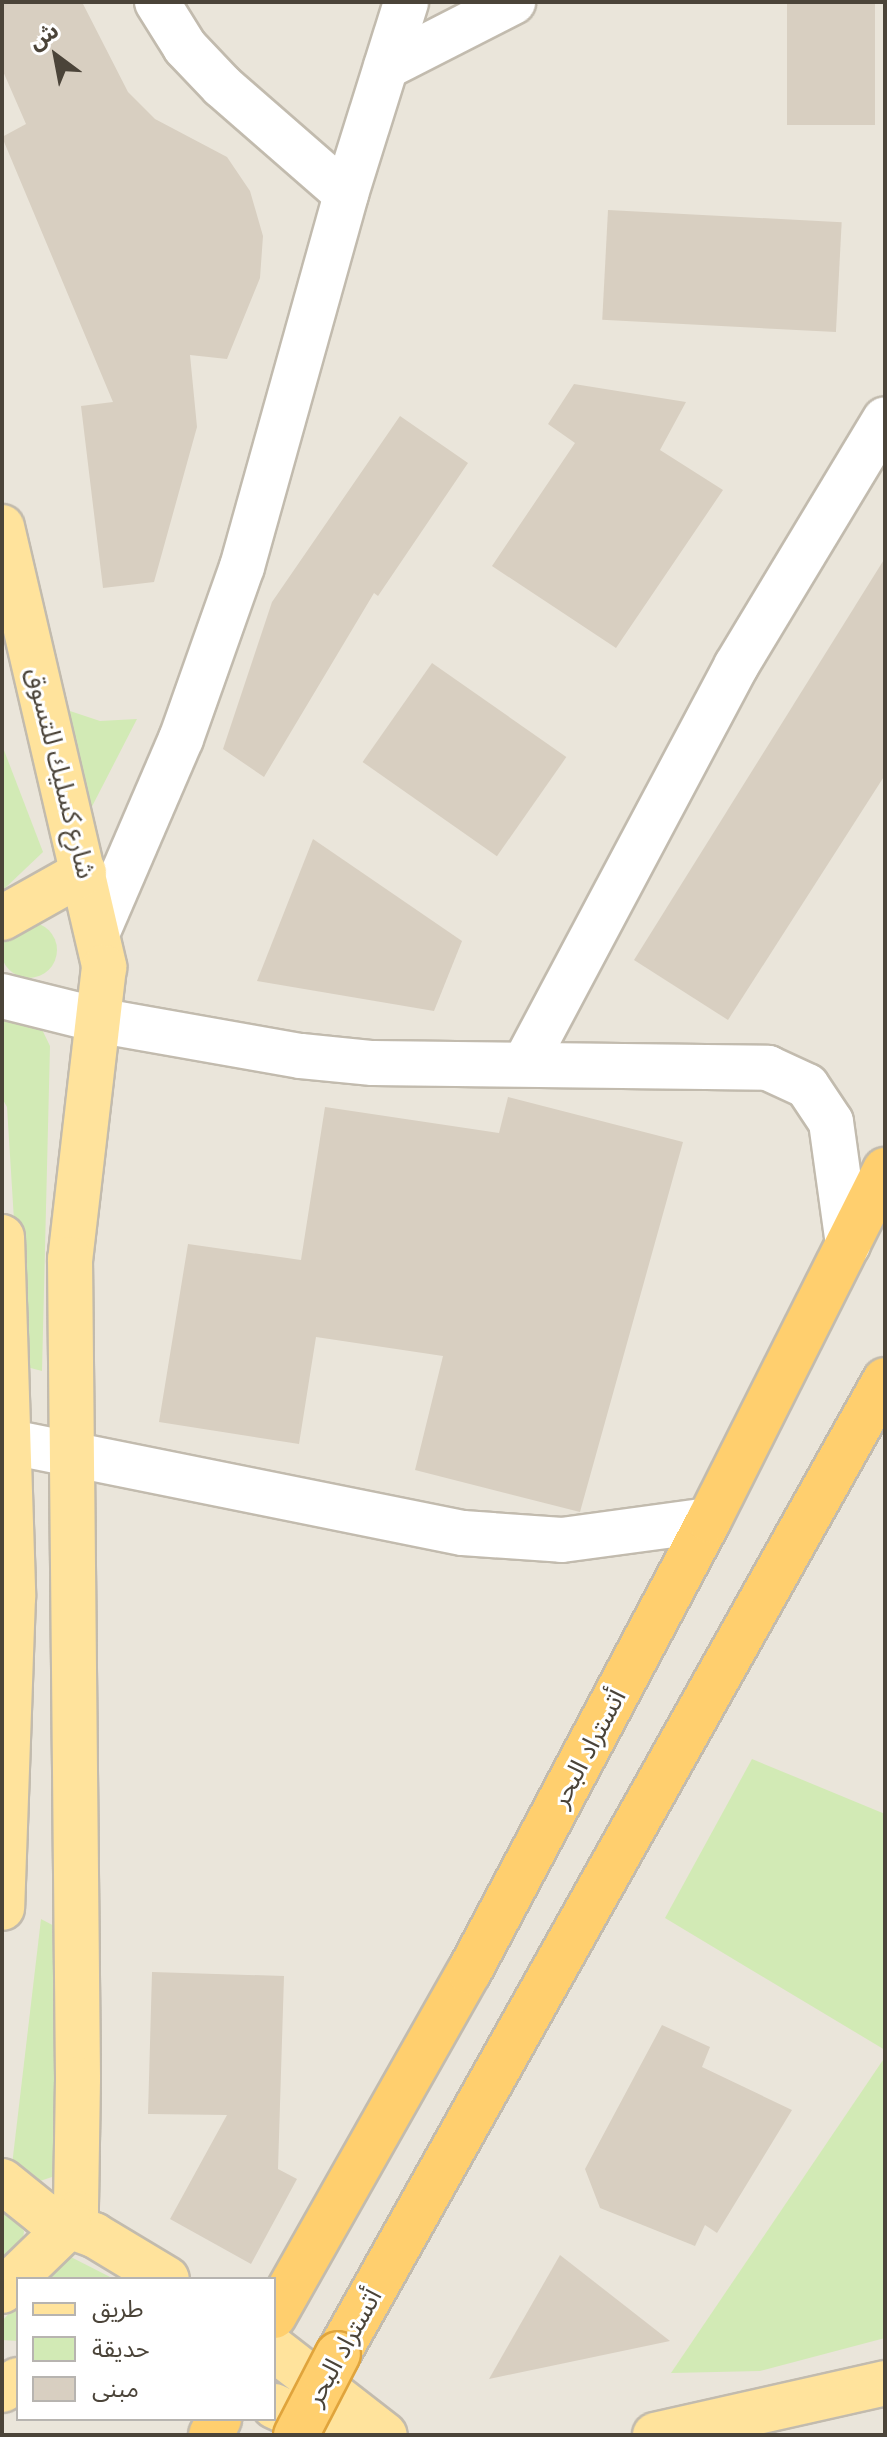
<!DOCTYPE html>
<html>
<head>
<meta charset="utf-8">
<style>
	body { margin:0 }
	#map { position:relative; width:887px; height:2437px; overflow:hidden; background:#f6f3ec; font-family:"Public Sans","Noto Sans Arabic",sans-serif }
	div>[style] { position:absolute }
	.residential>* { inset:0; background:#eae5da }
	.green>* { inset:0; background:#d2eab5 }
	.round { border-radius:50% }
	.building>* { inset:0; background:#d8cfc1; transform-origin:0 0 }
	.roads { filter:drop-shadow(2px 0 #c2bbae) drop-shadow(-2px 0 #c2bbae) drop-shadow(0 2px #c2bbae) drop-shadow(0 -2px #c2bbae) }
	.minor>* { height:44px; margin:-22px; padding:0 22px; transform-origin:22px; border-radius:22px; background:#fff }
	.major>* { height:44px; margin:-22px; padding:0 22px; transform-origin:22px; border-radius:22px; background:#ffe39c }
	.highway>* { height:44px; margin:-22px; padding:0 22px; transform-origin:22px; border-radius:22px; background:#ffcf6e }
	.bridges { filter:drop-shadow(2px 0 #e0a43c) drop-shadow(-2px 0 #e0a43c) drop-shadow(0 2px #e0a43c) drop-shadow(0 -2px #e0a43c) }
	.highway-bridge>* { height:44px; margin:-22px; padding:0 22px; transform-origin:22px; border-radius:22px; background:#ffcf6e }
	span { translate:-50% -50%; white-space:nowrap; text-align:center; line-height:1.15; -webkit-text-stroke:6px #fff; paint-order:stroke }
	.street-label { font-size:26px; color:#4b4439 }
	.frame { position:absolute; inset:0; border:4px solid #4b4439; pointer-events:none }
	.legend { position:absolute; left:16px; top:2277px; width:260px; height:144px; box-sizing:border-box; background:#fff; border:2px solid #b7b4b0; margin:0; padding:10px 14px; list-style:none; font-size:24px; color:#4b4439 }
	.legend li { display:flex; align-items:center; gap:16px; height:40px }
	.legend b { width:40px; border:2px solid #b7b4b0 }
	.north { position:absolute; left:16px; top:16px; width:80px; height:80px; -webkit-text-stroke:6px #fff; paint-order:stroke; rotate:328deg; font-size:22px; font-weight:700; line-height:32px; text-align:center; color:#4b4439 }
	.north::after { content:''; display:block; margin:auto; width:28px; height:36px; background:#4b4439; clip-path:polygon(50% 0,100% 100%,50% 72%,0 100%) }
</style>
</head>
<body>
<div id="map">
	<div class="residential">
		<i style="clip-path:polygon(evenodd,2px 2px,885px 2px,885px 2435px,2px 2435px,2px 2px,18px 2279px,274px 2279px,274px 2419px,18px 2419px,18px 2279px)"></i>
	</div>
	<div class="green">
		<i style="clip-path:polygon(61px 708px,100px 721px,137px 719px,84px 822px)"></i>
		<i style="clip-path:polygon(2px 745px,43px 852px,2px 891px)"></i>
		<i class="round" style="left:1px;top:922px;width:56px;height:56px"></i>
		<i style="clip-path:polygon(2px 1008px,35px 1015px,50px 1046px,42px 1371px,23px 1366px,7px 1107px,2px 1098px)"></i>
		<i style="clip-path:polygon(752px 1759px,885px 1814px,885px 2050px,665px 1918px)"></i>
		<i style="clip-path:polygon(41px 1919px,60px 1929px,55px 2176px,31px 2184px,12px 2165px)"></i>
		<i style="clip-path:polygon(885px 2057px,885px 2338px,760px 2371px,671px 2373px)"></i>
		<i style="clip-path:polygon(2px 2204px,24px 2231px,22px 2249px,2px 2267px)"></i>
		<i style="clip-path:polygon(65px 2254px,114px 2279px,42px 2279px)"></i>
		<i style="clip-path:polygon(18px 2304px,18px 2341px,2px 2340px,2px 2321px)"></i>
	</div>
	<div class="building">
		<i style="clip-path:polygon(2px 2px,82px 2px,128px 92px,155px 119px,227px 157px,250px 191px,263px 236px,260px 278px,227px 359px,190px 355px,197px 427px,154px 582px,103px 588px,81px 406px,113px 402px,2px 137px,26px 124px,2px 69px)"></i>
		<i style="left:787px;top:2px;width:88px;height:123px"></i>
		<i style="left:608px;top:210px;width:234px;height:110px;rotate:3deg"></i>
		<i style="clip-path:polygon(574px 384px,686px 402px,660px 450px,723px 490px,616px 648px,492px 566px,575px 443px,548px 424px)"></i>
		<i style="clip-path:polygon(400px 416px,468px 463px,378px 596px,374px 593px,264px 777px,223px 749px,272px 602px)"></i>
		<i style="clip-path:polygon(885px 558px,885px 775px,728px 1020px,634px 960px)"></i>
		<i style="left:432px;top:663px;width:164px;height:121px;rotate:35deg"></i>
		<i style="clip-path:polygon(313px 839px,462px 941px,434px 1011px,257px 981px)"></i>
		<i style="clip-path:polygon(508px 1097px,683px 1142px,580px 1512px,415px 1470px,443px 1356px,316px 1337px,299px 1444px,159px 1422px,188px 1244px,301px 1260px,325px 1107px,499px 1133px)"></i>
		<i style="clip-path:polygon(152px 1972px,284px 1976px,278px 2169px,297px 2179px,251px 2264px,170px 2219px,227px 2115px,148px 2114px)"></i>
		<i style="clip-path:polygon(662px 2025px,710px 2047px,702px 2067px,792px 2110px,717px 2233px,705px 2225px,695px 2246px,600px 2208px,585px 2169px)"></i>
		<i style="clip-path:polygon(560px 2255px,670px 2341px,489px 2379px)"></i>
	</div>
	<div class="roads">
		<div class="minor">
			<i style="left:157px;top:2px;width:53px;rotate:58.1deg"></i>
			<i style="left:185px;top:47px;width:54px;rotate:46.5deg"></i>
			<i style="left:222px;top:86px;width:164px;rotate:41.1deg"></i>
			<i style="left:386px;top:67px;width:143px;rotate:-27.1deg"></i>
			<i style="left:99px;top:929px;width:207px;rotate:-66.7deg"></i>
			<i style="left:181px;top:739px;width:182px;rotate:-70.5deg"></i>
			<i style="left:242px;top:567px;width:387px;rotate:-74.4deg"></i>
			<i style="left:346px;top:194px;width:201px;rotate:-72.6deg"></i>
			<i style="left:2px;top:996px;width:103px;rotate:14deg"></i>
			<i style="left:102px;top:1021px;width:202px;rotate:10deg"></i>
			<i style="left:301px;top:1056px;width:72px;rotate:5.6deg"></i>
			<i style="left:373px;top:1063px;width:395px;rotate:0.7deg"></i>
			<i style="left:768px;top:1068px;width:43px;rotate:24.8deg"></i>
			<i style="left:807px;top:1086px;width:43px;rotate:56.3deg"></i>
			<i style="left:831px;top:1122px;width:124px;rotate:82.1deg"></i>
			<i style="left:525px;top:1063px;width:450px;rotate:-62deg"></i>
			<i style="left:736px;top:666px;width:288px;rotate:-58.9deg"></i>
			<i style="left:11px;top:1442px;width:461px;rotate:11.4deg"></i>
			<i style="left:463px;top:1533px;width:99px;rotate:4deg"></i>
			<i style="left:562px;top:1540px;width:148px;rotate:-7.7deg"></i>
		</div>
		<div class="major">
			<i style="left:2px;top:527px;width:452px;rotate:76.9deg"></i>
			<i style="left:104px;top:967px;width:294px;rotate:96.6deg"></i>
			<i style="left:70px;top:1259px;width:820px;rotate:89.44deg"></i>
			<i style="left:78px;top:2079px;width:134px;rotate:90.9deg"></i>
			<i style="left:76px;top:2213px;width:15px;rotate:118deg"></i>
			<i style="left:69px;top:2226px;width:27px;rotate:20deg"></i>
			<i style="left:94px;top:2235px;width:85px;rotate:31.1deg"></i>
			<i style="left:2px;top:918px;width:94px;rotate:-29.3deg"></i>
			<i style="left:2px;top:1237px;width:360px;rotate:88.2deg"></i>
			<i style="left:13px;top:1597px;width:311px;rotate:92deg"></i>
			<i style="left:2px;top:2181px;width:53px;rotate:38.8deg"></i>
			<i style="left:43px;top:2214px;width:29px;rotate:25deg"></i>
			<i style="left:69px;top:2226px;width:93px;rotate:135.9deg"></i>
			<i style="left:274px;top:2349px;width:140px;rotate:37.8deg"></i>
			<i style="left:2px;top:2390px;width:19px;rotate:-32deg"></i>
			<i style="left:274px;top:2406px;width:68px;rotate:25.1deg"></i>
			<i style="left:655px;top:2435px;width:236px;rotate:-12.7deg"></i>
		</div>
		<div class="highway">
			<i style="left:274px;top:2316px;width:395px;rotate:-60.5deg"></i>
			<i style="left:469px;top:1972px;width:512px;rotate:-62.03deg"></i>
			<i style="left:709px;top:1520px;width:392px;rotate:-63.3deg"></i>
			<i style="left:338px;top:2354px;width:1117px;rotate:-60.68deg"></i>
			<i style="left:211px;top:2435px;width:18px;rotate:-63deg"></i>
		</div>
	</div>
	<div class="bridges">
		<div class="highway-bridge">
			<i style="left:296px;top:2435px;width:91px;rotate:-62.6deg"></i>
		</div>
	</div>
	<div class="street-label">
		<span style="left:61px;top:773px;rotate:76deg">شارع كسليك للتسوق</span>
		<span style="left:588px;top:1748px;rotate:-62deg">أتستراد البحر</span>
		<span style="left:343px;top:2347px;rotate:-61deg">أتستراد البحر</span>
	</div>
	<div class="frame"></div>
	<ul class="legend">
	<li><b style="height:10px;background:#ffe39c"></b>طريق</li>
	<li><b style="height:22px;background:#d2eab5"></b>حديقة</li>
	<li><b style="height:22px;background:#d8cfc1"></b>مبنى</li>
	</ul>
	<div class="north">ش</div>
</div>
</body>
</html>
